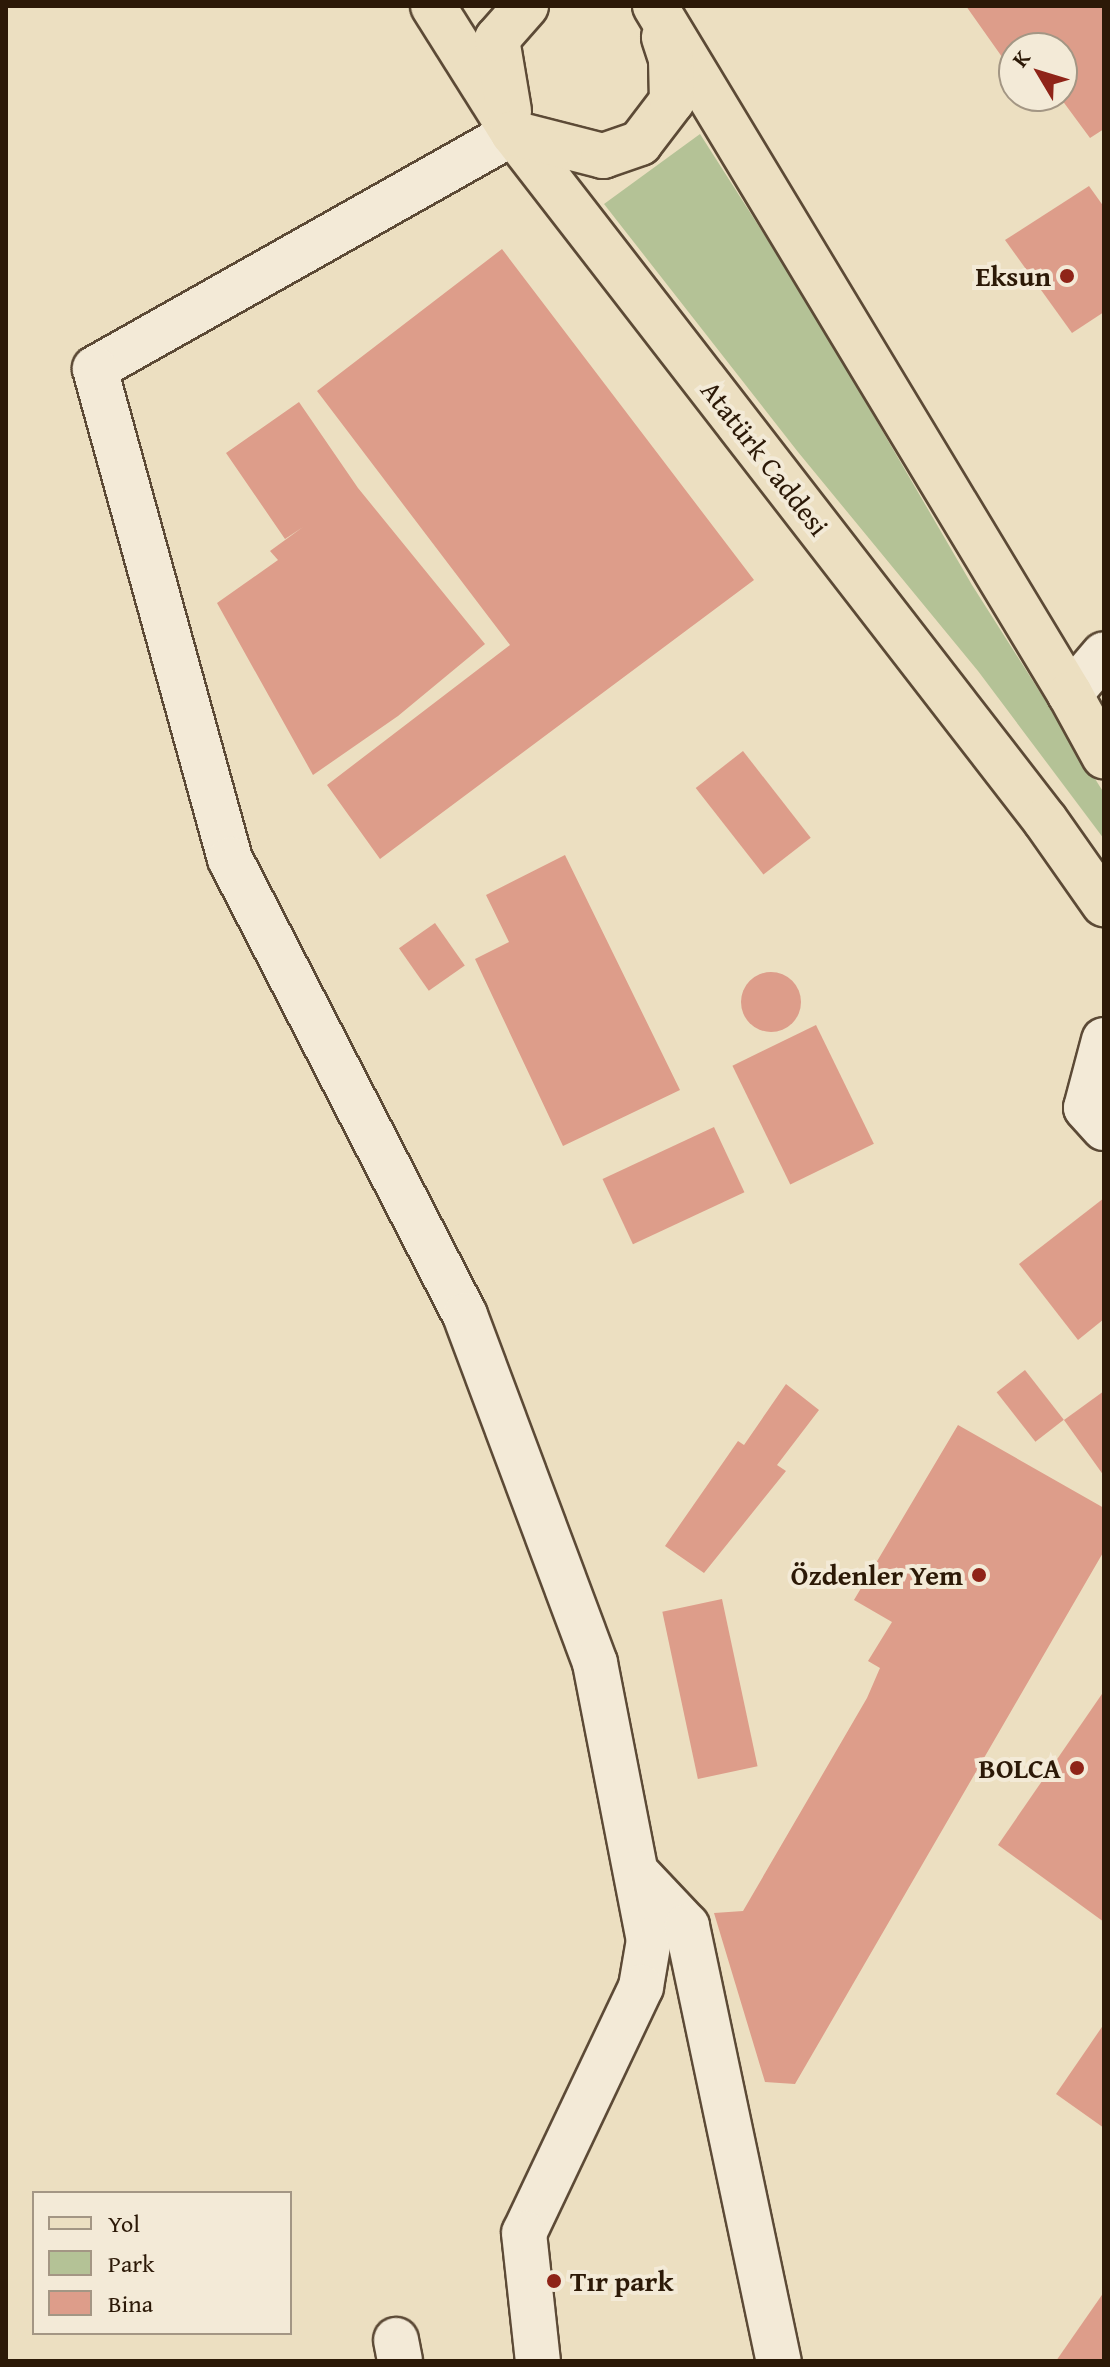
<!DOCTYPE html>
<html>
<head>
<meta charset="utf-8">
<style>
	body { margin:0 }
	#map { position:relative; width:1110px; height:2367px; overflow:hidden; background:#ecdfc1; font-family:"Gentium Book Plus",serif }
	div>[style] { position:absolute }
	.green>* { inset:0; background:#b4c296 }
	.building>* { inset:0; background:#dd9d8a; transform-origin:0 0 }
	.round { border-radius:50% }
	.roads { filter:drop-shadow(2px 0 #5c4a36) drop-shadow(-2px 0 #5c4a36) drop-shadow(0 2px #5c4a36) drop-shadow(0 -2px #5c4a36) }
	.minor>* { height:44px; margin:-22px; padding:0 22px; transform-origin:22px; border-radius:22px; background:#f3ead7 }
	.major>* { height:44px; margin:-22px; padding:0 22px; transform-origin:22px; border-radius:22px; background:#ecdfc1 }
	.dots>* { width:22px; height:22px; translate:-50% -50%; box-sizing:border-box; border:4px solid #f3ead7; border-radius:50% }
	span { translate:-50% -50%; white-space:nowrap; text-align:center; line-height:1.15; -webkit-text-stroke:8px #f3ead7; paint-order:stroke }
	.poi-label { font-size:28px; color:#2c1907; font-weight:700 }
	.right { translate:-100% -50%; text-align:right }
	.left { translate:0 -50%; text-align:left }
	.street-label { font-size:28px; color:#2c1907 }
	.frame { position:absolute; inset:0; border:8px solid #2c1907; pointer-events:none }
	.legend { position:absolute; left:32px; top:2191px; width:260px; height:144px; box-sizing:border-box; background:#f3ead7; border:2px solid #a39684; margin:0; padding:10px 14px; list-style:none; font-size:24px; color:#2c1907 }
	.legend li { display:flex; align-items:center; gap:16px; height:40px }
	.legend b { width:40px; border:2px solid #a39684 }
	.north { position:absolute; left:998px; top:32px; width:80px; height:80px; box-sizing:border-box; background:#f3ead7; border:2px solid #a39684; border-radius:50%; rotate:308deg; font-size:22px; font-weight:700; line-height:32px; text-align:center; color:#2c1907 }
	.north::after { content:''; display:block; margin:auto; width:28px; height:36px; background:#8f2418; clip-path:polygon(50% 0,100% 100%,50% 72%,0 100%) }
</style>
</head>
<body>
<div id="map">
	<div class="green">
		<i style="clip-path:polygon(700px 134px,808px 303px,972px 585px,1104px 793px,1104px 839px,978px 671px,798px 452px,604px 204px)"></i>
	</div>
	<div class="building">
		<i style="clip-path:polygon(966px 6px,1102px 6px,1104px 129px,1090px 138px,1059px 96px,1062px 96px,1062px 48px,1014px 48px,1014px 60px,1007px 64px)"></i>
		<i style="clip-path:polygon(1089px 186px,1104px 207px,1104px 312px,1072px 333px,1005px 240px)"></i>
		<i style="clip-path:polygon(502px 249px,754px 580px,380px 859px,327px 785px,510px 645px,317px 391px)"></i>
		<i style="clip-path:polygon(299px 402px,358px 488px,485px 644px,398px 716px,313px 775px,217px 603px,278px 560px,270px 551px,303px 527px,285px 539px,226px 453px)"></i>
		<i style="left:743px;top:751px;width:110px;height:60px;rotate:52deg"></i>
		<i style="clip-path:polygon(565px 855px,680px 1090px,563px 1146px,475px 959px,509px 942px,486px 895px)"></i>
		<i style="left:435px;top:923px;width:52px;height:44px;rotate:55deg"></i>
		<i class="round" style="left:741px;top:972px;width:60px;height:60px"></i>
		<i style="left:816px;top:1025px;width:132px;height:93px;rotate:64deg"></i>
		<i style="left:714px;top:1127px;width:72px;height:123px;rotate:65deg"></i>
		<i style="clip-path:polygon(1104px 1198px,1104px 1319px,1078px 1340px,1019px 1264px)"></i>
		<i style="left:1025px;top:1370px;width:63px;height:36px;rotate:52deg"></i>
		<i style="clip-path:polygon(786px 1384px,819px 1410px,777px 1465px,786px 1471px,704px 1573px,665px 1546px,738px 1441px,744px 1445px)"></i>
		<i style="clip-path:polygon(1104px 1391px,1104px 1476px,1064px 1420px)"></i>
		<i style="clip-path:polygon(958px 1425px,1104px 1508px,1104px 1551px,795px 2084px,765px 2082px,714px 1913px,743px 1911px,867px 1698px,880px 1668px,868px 1661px,892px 1622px,854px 1600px)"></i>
		<i style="left:722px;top:1599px;width:171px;height:61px;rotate:78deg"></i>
		<i style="clip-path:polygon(1104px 1691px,1104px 1922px,998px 1845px)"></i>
		<i style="clip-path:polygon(1104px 2024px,1104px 2128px,1056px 2094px)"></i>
		<i style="clip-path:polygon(1104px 2292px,1104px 2361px,1056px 2361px)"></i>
	</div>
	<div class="roads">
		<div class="minor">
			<i style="left:513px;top:133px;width:480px;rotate:150.6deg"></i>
			<i style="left:95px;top:369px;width:508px;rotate:74.6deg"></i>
			<i style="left:230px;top:859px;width:513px;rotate:62.74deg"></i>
			<i style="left:465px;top:1315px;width:371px;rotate:69.5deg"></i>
			<i style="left:595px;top:1663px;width:282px;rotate:79deg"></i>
			<i style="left:649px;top:1940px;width:48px;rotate:99.7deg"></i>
			<i style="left:641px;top:1987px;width:272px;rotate:115.4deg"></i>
			<i style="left:524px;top:2233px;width:129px;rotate:83.8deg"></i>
			<i style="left:1070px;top:694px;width:52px;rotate:-49.6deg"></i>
			<i style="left:1104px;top:1040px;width:70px;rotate:104.8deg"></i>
			<i style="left:1086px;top:1108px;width:27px;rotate:48deg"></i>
			<i style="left:637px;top:1873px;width:73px;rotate:46.7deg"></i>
			<i style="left:687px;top:1926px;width:445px;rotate:78.1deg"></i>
			<i style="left:396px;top:2340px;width:21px;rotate:79deg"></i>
		</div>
		<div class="major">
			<i style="left:433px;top:6px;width:150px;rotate:57.8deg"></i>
			<i style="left:513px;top:133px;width:869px;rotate:52.25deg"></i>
			<i style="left:1045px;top:820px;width:103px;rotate:54.9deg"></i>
			<i style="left:655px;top:6px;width:803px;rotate:58.9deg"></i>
			<i style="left:1070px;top:694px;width:71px;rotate:61.3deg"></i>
			<i style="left:509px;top:111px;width:73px;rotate:-99.5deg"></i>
			<i style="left:497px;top:39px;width:44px;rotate:-48.7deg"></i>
			<i style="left:513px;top:133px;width:93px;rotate:14.3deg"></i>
			<i style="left:603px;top:156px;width:39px;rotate:-19deg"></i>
			<i style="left:640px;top:143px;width:53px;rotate:-52.7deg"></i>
			<i style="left:672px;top:101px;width:42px;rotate:-91.4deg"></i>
			<i style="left:671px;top:59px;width:23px;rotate:-108deg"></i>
		</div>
	</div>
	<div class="dots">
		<i style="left:1067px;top:276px;background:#8f2418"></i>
		<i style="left:979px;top:1575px;background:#8f2418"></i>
		<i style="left:1077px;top:1768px;background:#8f2418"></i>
		<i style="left:554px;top:2281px;background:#8f2418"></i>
	</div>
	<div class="poi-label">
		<span class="right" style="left:1051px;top:276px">Eksun</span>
		<span class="right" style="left:963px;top:1575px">Özdenler Yem</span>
		<span class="right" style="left:1061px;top:1768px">BOLCA</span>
		<span class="left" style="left:570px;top:2281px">Tır park</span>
	</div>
	<div class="street-label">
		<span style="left:765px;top:458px;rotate:52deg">Atatürk Caddesi</span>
	</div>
	<div class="frame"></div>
	<ul class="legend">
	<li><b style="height:10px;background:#ecdfc1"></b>Yol</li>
	<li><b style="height:22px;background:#b4c296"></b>Park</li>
	<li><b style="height:22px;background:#dd9d8a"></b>Bina</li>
	</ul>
	<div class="north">K</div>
</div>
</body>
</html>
